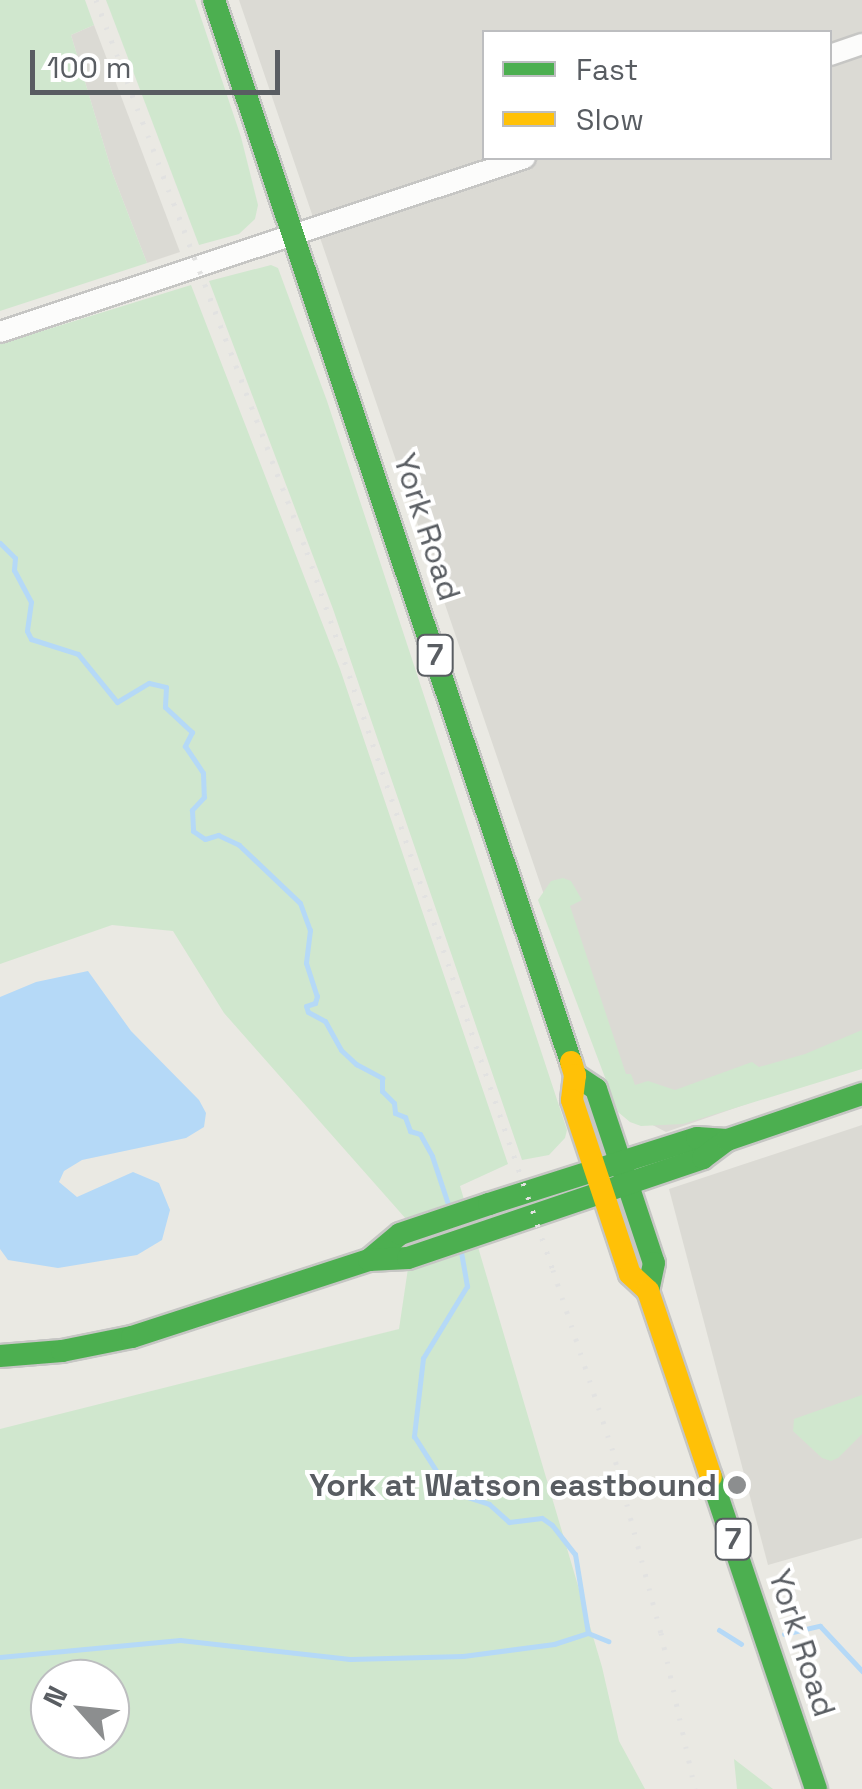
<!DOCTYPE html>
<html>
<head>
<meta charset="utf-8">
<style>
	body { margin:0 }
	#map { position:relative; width:862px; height:1789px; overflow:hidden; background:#eae9e3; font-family:"Space Grotesk",sans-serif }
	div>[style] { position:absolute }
	.industrial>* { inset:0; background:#dbdad4 }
	.green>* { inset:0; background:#d0e7ce }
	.water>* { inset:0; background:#b5d9f7 }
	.stream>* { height:5px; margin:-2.5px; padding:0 2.5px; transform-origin:2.5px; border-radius:2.5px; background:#b5d9f7 }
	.roads { filter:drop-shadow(2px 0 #c6c6c4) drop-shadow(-2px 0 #c6c6c4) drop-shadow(0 2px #c6c6c4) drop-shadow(0 -2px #c6c6c4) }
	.street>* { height:20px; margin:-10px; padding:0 10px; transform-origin:10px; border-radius:10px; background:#fcfcfb }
	.fast>* { height:22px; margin:-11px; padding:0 11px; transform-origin:11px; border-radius:11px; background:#4caf50 }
	.slow>* { height:22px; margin:-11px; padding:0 11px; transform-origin:11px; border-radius:11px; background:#ffc107 }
	.rail>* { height:5px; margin-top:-2.5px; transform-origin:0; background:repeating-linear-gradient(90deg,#e2e2e1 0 2.5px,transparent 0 14.5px) }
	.dots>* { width:28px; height:28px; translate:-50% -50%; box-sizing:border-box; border:5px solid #fff; border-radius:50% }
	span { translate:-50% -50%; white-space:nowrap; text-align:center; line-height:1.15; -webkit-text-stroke:8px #fff; paint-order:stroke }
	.shield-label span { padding:2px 8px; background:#fff; border:2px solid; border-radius:8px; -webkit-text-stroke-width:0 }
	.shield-label { font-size:30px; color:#595d62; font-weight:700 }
	.street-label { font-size:32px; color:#595d62 }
	.poi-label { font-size:32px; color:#595d62; font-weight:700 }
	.right { translate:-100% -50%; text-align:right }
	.legend { position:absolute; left:482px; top:30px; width:350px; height:130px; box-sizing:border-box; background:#fff; border:2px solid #bdbec0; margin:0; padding:12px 18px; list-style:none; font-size:30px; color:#595d62 }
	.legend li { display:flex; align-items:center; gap:20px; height:50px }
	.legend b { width:50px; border:2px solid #bdbec0 }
	.north { position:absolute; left:30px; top:1659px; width:100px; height:100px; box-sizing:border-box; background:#fff; border:2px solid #bdbec0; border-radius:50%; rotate:297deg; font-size:28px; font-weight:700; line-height:40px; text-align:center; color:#595d62 }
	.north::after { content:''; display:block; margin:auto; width:35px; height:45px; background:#8c8e8f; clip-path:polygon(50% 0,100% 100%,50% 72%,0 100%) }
	.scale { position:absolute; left:30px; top:50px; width:250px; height:45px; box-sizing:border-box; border:5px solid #595d62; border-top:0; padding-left:12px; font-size:30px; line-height:35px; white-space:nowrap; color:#595d62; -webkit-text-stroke:8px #fff; paint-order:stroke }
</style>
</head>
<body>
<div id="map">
	<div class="industrial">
		<i style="clip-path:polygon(evenodd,239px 0,862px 0,862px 1064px,666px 1132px,616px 1106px,239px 0,484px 32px,830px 32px,830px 158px,484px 158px,484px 32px)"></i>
		<i style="clip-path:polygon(94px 25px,180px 252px,147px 263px,112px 172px,71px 35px)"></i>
		<i style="clip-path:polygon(862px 1125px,862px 1538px,768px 1565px,669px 1189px)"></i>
	</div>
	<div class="green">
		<i style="clip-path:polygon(0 0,85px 0,94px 25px,71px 35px,112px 172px,147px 263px,0 311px)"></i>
		<i style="clip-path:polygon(106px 0,195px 0,241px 137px,258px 205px,255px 219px,239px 234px,199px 245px)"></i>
		<i style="clip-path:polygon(271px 265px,278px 268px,327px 401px,567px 1130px,565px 1138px,549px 1155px,522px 1160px,333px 609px,209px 281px)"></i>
		<i style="clip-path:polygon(evenodd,191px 285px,340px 669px,508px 1164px,460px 1186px,602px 1667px,619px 1741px,645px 1789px,0 1789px,0 1429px,399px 1329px,414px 1228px,224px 1013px,173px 931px,112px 925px,0 964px,0 344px,191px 285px,50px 1679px,110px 1679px,110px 1739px,50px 1739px,50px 1679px)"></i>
		<i style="clip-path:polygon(563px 878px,571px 881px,582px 900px,570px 906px,626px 1074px,631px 1074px,635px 1085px,648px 1081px,675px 1090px,752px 1062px,759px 1067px,805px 1054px,862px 1030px,862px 1069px,683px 1124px,641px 1126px,630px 1122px,618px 1112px,538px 900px,551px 881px)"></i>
		<i style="clip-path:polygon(862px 1395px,862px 1434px,838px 1458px,831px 1461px,822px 1458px,793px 1431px,794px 1419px)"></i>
		<i style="clip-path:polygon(734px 1759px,773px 1789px,737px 1789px)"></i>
	</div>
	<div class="water">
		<i style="clip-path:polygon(88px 971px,131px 1031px,199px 1100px,206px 1113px,204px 1127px,186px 1138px,82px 1160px,64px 1171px,59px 1182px,77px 1197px,133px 1172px,159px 1183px,170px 1210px,162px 1240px,137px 1255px,58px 1268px,8px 1260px,0 1249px,0 997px,36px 982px)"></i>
	</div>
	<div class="stream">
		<i style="left:0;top:543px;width:21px;rotate:45deg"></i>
		<i style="left:15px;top:558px;width:12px;rotate:95deg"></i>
		<i style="left:14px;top:570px;width:36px;rotate:62deg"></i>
		<i style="left:31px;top:602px;width:29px;rotate:98deg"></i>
		<i style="left:27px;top:631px;width:9px;rotate:63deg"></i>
		<i style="left:31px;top:639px;width:49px;rotate:17.7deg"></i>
		<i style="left:78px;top:654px;width:62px;rotate:50.9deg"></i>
		<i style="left:117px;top:702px;width:37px;rotate:-31deg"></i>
		<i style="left:149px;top:683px;width:17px;rotate:13deg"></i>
		<i style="left:166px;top:687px;width:20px;rotate:93deg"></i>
		<i style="left:165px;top:707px;width:37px;rotate:43deg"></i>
		<i style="left:192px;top:732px;width:16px;rotate:117deg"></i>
		<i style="left:185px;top:746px;width:32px;rotate:56deg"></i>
		<i style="left:203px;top:773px;width:24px;rotate:88deg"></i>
		<i style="left:204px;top:797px;width:18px;rotate:133deg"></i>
		<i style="left:192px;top:810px;width:21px;rotate:87deg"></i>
		<i style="left:193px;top:831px;width:14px;rotate:34deg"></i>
		<i style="left:205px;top:839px;width:14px;rotate:-17deg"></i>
		<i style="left:218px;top:835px;width:23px;rotate:25deg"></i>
		<i style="left:239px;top:845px;width:84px;rotate:43.6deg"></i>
		<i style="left:300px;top:903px;width:29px;rotate:70deg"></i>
		<i style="left:310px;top:930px;width:33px;rotate:97deg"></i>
		<i style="left:306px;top:963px;width:35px;rotate:72deg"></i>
		<i style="left:317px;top:996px;width:7px;rotate:106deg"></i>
		<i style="left:315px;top:1003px;width:9px;rotate:162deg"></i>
		<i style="left:306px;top:1006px;width:6px;rotate:72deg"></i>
		<i style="left:308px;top:1012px;width:19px;rotate:28deg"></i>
		<i style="left:325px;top:1021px;width:33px;rotate:61deg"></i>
		<i style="left:341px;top:1050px;width:21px;rotate:43deg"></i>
		<i style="left:356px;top:1064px;width:30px;rotate:28deg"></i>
		<i style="left:382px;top:1078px;width:13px;rotate:90deg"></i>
		<i style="left:382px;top:1091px;width:17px;rotate:45deg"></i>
		<i style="left:394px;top:1103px;width:10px;rotate:84deg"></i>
		<i style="left:395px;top:1113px;width:11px;rotate:22deg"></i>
		<i style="left:405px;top:1117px;width:15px;rotate:70deg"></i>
		<i style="left:410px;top:1131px;width:10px;rotate:17deg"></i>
		<i style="left:420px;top:1134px;width:25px;rotate:61deg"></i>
		<i style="left:432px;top:1156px;width:54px;rotate:71.6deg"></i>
		<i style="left:461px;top:1252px;width:35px;rotate:80deg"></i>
		<i style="left:467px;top:1286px;width:84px;rotate:121.4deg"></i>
		<i style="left:423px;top:1358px;width:79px;rotate:96.6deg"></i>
		<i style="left:414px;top:1436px;width:65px;rotate:57.5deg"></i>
		<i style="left:449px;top:1491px;width:42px;rotate:18deg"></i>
		<i style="left:489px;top:1504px;width:27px;rotate:42deg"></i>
		<i style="left:509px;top:1522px;width:33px;rotate:-7deg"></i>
		<i style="left:542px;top:1518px;width:12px;rotate:35deg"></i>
		<i style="left:552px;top:1525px;width:37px;rotate:52deg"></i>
		<i style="left:575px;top:1554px;width:80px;rotate:80.7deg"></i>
		<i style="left:588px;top:1633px;width:22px;rotate:22deg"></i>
		<i style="left:719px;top:1630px;width:26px;rotate:32deg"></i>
		<i style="left:784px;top:1634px;width:37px;rotate:-13deg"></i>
		<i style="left:820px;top:1626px;width:62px;rotate:47deg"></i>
		<i style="left:0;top:1657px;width:181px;rotate:-5.4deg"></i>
		<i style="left:180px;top:1640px;width:171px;rotate:6.4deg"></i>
		<i style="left:350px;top:1659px;width:113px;rotate:-1.5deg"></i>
		<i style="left:463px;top:1656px;width:92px;rotate:-7.5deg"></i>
		<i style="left:554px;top:1644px;width:36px;rotate:-18deg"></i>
	</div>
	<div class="roads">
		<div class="street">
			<i style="left:830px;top:55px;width:34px;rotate:-19deg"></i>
			<i style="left:0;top:332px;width:553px;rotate:-18.34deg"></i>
		</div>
		<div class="fast">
			<i style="left:214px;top:0;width:1120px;rotate:71.42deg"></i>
			<i style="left:575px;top:1075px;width:25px;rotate:34deg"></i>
			<i style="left:596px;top:1089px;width:183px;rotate:71.6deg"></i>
			<i style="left:654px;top:1263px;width:29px;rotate:102deg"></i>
			<i style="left:369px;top:1260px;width:40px;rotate:-40deg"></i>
			<i style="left:400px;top:1234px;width:94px;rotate:-18.6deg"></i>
			<i style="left:489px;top:1204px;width:218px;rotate:-17.6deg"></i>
			<i style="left:697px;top:1138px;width:30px;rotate:4deg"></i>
			<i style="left:0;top:1356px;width:62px;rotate:-4.6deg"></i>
			<i style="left:62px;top:1351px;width:71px;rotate:-11.3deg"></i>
			<i style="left:132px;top:1337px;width:249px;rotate:-18deg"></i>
			<i style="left:369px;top:1260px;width:39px;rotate:-3deg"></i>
			<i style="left:408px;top:1258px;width:311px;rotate:-18.7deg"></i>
			<i style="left:703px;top:1158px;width:30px;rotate:-37deg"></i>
			<i style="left:727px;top:1140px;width:143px;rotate:-18.8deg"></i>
			<i style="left:711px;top:1477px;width:329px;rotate:71.4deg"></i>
		</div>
		<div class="slow">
			<i style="left:571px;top:1062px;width:14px;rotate:73deg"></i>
			<i style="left:575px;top:1075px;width:25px;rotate:97deg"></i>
			<i style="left:572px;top:1100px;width:183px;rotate:71.6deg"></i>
			<i style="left:630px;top:1274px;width:25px;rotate:43deg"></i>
			<i style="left:648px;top:1291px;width:196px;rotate:71.3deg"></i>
		</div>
	</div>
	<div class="rail">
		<i style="left:96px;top:0;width:591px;rotate:69.08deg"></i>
		<i style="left:307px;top:552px;width:759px;rotate:71.09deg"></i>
		<i style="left:553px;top:1270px;width:188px;rotate:71.7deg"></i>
		<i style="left:612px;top:1448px;width:191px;rotate:75.2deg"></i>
		<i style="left:661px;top:1633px;width:160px;rotate:77.7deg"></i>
	</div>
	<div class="dots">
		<i style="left:737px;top:1485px;background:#8c8e8f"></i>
	</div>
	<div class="shield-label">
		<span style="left:435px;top:655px">7</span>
		<span style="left:733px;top:1539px">7</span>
	</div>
	<div class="street-label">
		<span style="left:427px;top:527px;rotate:72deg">York Road</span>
		<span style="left:802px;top:1643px;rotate:72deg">York Road</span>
	</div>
	<div class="poi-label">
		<span class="right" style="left:717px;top:1485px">York at Watson eastbound</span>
	</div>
	<ul class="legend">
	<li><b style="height:12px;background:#4caf50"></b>Fast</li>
	<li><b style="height:12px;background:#ffc107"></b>Slow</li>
	</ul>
	<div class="north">N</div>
	<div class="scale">100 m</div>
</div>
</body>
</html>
